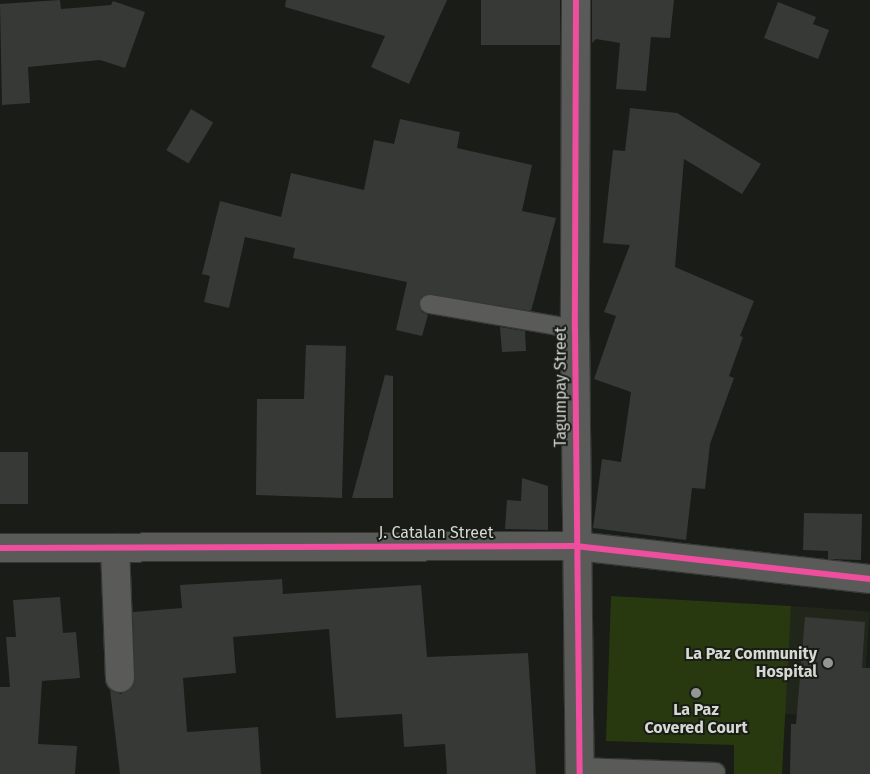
<!DOCTYPE html>
<html>
<head>
<meta charset="utf-8">
<style>
	body { margin:0 }
	#map { position:relative; width:870px; height:774px; overflow:hidden; background:#191c17; font-family:"Fira Sans",sans-serif }
	div>[style] { position:absolute }
	.built>* { inset:0; background:#20261a; transform-origin:0 0 }
	.green>* { inset:0; background:#28390f }
	.building>* { inset:0; background:#373936; transform-origin:0 0 }
	.roads { filter:drop-shadow(1px 0 #363835) drop-shadow(-1px 0 #363835) drop-shadow(0 1px #363835) drop-shadow(0 -1px #363835) }
	.lane>* { height:18px; margin:-9px; padding:0 9px; transform-origin:9px; border-radius:9px; background:#5a5b58 }
	.street>* { height:28px; margin:-14px; padding:0 14px; transform-origin:14px; border-radius:14px; background:#5a5b58 }
	.cycleway>* { height:6px; margin:-3px; padding:0 3px; transform-origin:3px; border-radius:3px; background:#ef4d9e }
	.dots>* { width:14px; height:14px; translate:-50% -50%; box-sizing:border-box; border:2px solid #191d16; border-radius:50% }
	span { translate:-50% -50%; white-space:nowrap; text-align:center; line-height:1.15; -webkit-text-stroke:4px #191d16; paint-order:stroke }
	.street-label { font-size:16px; color:#d5d8d3 }
	.poi-label { font-size:16px; color:#d5d8d3; font-weight:700 }
	.right { translate:-100% -50%; text-align:right }
</style>
</head>
<body>
<div id="map">
	<div class="built">
		<i style="left:791px;top:606px;width:79px;height:108px;rotate:4deg"></i>
	</div>
	<div class="green">
		<i style="clip-path:polygon(611px 596px,791px 606px,782px 774px,734px 774px,734px 745px,606px 741px)"></i>
	</div>
	<div class="building">
		<i style="clip-path:polygon(60px 0,61px 9px,111px 5px,113px 1px,145px 12px,125px 68px,100px 60px,28px 67px,30px 103px,2px 105px,0 4px)"></i>
		<i style="clip-path:polygon(286px 0,447px 0,409px 84px,371px 67px,385px 36px,285px 7px)"></i>
		<i style="left:481px;top:0;width:79px;height:45px"></i>
		<i style="clip-path:polygon(592px 0,674px 0,670px 38px,651px 37px,646px 91px,616px 89px,620px 43px,596px 39px,592px 43px)"></i>
		<i style="clip-path:polygon(778px 2px,816px 17px,813px 24px,829px 30px,818px 59px,764px 38px)"></i>
		<i style="clip-path:polygon(630px 108px,677px 113px,761px 164px,742px 194px,684px 159px,675px 267px,754px 301px,740px 336px,743px 337px,729px 376px,734px 378px,710px 444px,705px 489px,692px 488px,686px 540px,593px 528px,602px 459px,621px 462px,631px 392px,594px 379px,616px 316px,604px 312px,630px 245px,603px 243px,613px 150px,625px 151px)"></i>
		<i style="left:191px;top:109px;width:26px;height:48px;rotate:31deg"></i>
		<i style="clip-path:polygon(400px 119px,460px 132px,457px 148px,532px 165px,522px 211px,556px 218px,531px 311px,426px 294px,419px 303px,422px 312px,428px 315px,422px 336px,396px 330px,407px 282px,293px 258px,295px 248px,245px 237px,229px 308px,204px 302px,210px 276px,202px 274px,220px 201px,281px 217px,291px 173px,364px 190px,374px 140px,394px 144px)"></i>
		<i style="clip-path:polygon(500px 327px,525px 331px,526px 351px,502px 352px)"></i>
		<i style="clip-path:polygon(306px 345px,346px 346px,342px 498px,256px 495px,257px 399px,304px 399px)"></i>
		<i style="clip-path:polygon(385px 375px,393px 376px,393px 498px,352px 498px)"></i>
		<i style="left:0;top:452px;width:28px;height:52px"></i>
		<i style="clip-path:polygon(522px 478px,548px 486px,548px 530px,505px 529px,507px 500px,521px 501px)"></i>
		<i style="clip-path:polygon(804px 513px,862px 514px,861px 560px,828px 559px,828px 551px,803px 550px)"></i>
		<i style="clip-path:polygon(282px 579px,283px 594px,421px 585px,427px 657px,528px 653px,536px 774px,447px 774px,445px 744px,404px 747px,402px 714px,336px 718px,329px 629px,233px 637px,236px 673px,183px 678px,187px 732px,258px 727px,261px 774px,120px 774px,110px 690px,121px 694px,134px 685px,133px 612px,182px 608px,180px 585px)"></i>
		<i style="clip-path:polygon(60px 597px,63px 633px,76px 632px,80px 678px,42px 681px,38px 744px,77px 746px,75px 774px,0 774px,0 687px,10px 687px,6px 637px,16px 637px,13px 600px)"></i>
		<i style="clip-path:polygon(805px 617px,865px 622px,862px 668px,870px 668px,870px 774px,790px 774px,791px 724px,796px 724px)"></i>
	</div>
	<div class="roads">
		<div class="lane">
			<i style="left:429px;top:304px;width:148px;rotate:9.7deg"></i>
			<i style="left:580px;top:767px;width:136px;rotate:2.1deg"></i>
		</div>
		<div class="street">
			<i style="left:576px;top:0;width:329px;rotate:90.2deg"></i>
			<i style="left:575px;top:329px;width:445px;rotate:89.4deg"></i>
			<i style="left:0;top:548px;width:576px;rotate:-0.2deg"></i>
			<i style="left:576px;top:546px;width:296px;rotate:6.4deg"></i>
			<i style="left:115px;top:548px;width:130px;rotate:87.8deg"></i>
		</div>
	</div>
	<div class="cycleway">
		<i style="left:576px;top:0;width:329px;rotate:90.2deg"></i>
		<i style="left:575px;top:329px;width:445px;rotate:89.4deg"></i>
		<i style="left:0;top:548px;width:576px;rotate:-0.2deg"></i>
		<i style="left:576px;top:546px;width:296px;rotate:6.4deg"></i>
	</div>
	<div class="dots">
		<i style="left:828px;top:663px;background:#939691"></i>
		<i style="left:696px;top:693px;background:#939691"></i>
	</div>
	<div class="street-label">
		<span style="left:561px;top:387px;rotate:-90deg">Tagumpay Street</span>
		<span style="left:436px;top:533px">J. Catalan Street</span>
	</div>
	<div class="poi-label">
		<span class="right" style="left:817px;top:663px">La Paz Community<br>Hospital</span>
		<span style="left:696px;top:719px">La Paz<br>Covered Court</span>
	</div>
</div>
</body>
</html>
